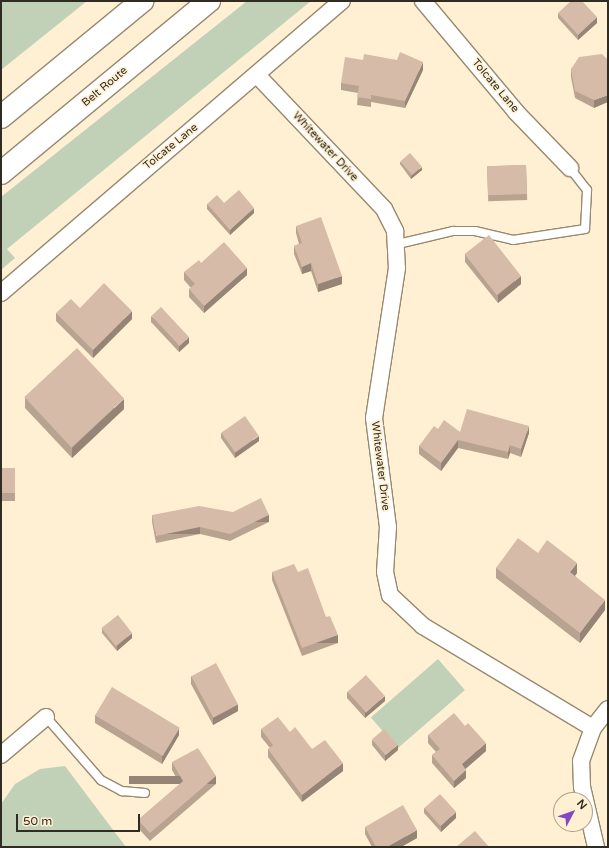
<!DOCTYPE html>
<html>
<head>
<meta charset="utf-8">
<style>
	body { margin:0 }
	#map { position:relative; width:609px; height:848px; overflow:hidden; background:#fff0d3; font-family:"Varela Round",sans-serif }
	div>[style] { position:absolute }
	.green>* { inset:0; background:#c1d1b8; transform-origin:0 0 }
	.roads { filter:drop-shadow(1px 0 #97896f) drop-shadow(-1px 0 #97896f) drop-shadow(0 1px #97896f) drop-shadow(0 -1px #97896f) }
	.lane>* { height:8px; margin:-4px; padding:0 4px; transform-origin:4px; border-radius:4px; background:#fff }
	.street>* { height:16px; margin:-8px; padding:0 8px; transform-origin:8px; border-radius:8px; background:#fff }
	.highway>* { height:22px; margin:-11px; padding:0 11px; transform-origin:11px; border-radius:11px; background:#fff }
	.wall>* { inset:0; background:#b8a290; transform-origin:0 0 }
	.shaded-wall>* { inset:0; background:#968476; transform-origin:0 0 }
	.building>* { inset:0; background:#d6bca8; transform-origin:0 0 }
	span { translate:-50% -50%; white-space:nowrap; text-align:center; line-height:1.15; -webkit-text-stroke:3.5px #fff0d3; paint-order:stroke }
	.street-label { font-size:11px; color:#312c21 }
	.frame { position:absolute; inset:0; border:2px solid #312c21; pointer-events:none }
	.north { position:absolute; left:553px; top:792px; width:40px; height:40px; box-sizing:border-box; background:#fff0d3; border:1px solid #ada28c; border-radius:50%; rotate:49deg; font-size:11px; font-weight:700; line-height:16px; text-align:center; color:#312c21 }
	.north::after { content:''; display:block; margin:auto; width:14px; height:18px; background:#8449c0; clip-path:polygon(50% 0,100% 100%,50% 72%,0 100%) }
	.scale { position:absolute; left:16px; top:814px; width:124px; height:18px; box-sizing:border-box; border:2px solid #312c21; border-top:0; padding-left:5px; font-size:12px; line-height:14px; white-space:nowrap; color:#312c21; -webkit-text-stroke:3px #fff0d3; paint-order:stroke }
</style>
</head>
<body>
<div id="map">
	<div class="green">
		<i style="clip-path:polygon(1px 1px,87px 1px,1px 70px)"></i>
		<i style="clip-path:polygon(247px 1px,311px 1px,7px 249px,15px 258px,1px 270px,1px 197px)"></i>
		<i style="left:438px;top:659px;width:41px;height:89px;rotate:49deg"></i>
		<i style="clip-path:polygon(65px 766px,126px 847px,1px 847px,1px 804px,15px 784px,40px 769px)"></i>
	</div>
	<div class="roads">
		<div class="lane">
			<i style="left:398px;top:244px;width:57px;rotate:-13.3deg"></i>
			<i style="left:453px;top:231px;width:22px"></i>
			<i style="left:475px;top:231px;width:39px;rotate:13deg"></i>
			<i style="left:513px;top:240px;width:73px;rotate:-8.7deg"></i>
			<i style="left:585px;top:229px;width:39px;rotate:-87deg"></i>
			<i style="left:587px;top:190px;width:28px;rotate:-128deg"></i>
			<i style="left:46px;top:717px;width:84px;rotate:48.9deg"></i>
			<i style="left:101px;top:780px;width:24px;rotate:28deg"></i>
			<i style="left:122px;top:791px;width:23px;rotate:5deg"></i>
		</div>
		<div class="street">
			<i style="left:423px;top:1px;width:145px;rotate:50deg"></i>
			<i style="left:516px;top:112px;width:78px;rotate:46deg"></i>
			<i style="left:257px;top:75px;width:185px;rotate:46.5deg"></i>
			<i style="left:384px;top:209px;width:25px;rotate:63deg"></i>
			<i style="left:395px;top:231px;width:37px;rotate:87deg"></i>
			<i style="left:397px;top:268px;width:152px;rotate:98.7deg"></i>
			<i style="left:374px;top:418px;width:110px;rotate:82.7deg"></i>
			<i style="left:388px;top:527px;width:45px;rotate:93.8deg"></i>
			<i style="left:385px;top:572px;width:24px;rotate:78deg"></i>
			<i style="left:390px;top:595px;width:45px;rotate:43.2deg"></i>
			<i style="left:423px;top:626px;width:198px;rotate:31deg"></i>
			<i style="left:1px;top:293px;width:449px;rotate:-40.6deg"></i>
			<i style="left:1px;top:755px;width:59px;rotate:-40.2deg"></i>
			<i style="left:596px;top:847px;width:62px;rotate:-103.1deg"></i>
			<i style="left:582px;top:787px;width:26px;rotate:-92deg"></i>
			<i style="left:581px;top:761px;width:35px;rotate:-70deg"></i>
			<i style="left:593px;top:728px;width:24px;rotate:-52deg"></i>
		</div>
		<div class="highway">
			<i style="left:1px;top:117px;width:183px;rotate:-39.4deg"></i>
			<i style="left:1px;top:173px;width:270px;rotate:-39.6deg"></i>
		</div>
	</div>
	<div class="wall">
		<i style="clip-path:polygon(558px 13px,597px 23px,578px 40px,558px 18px)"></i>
		<i style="clip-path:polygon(602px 54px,594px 108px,575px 98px,571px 77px,571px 69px)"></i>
		<i style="clip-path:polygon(423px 70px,405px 108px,371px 102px,371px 107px,357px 105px,358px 93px,341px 90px,341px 83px)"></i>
		<i style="clip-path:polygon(400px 162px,422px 170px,411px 179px,400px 164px)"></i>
		<i style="left:526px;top:165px;width:35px;height:39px;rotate:88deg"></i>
		<i style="clip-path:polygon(224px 203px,254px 213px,230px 235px,207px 209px,207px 204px)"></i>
		<i style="clip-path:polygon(296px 226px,342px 284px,318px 292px,311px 271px,302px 274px,294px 254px,294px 246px,299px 244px,296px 233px)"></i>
		<i style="clip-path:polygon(465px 254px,521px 284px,498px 303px,465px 262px)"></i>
		<i style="clip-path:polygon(184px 272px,247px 275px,204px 313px,189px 297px,189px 289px,191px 288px,184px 280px)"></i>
		<i style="clip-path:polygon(56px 313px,132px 319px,93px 358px,56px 321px)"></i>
		<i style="clip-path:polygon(151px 316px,189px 343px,179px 352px,151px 322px)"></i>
		<i style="clip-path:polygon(25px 398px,124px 409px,72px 458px,25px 408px)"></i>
		<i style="clip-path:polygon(438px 429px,460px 432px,529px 433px,521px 457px,510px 453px,508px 459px,458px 448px,441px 471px,419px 454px,419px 446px)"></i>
		<i style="clip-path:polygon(221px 433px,259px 441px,235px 458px,221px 438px)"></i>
		<i style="left:1px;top:468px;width:14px;height:33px"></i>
		<i style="clip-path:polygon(152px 515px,269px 522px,230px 541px,200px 534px,156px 543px,152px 522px)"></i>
		<i style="clip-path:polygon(538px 553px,577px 573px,575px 576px,605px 610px,580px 643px,496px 578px,496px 568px)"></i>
		<i style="clip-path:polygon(272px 572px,326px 617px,338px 643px,302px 656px,272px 580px)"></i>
		<i style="clip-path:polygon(102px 628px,132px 638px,117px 651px,102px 633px)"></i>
		<i style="clip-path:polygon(191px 676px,238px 711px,213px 725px,191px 684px)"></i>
		<i style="clip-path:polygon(347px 692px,385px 701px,365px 718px,347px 698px)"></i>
		<i style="clip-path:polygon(95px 715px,179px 735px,162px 764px,95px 723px)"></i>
		<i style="clip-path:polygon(261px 729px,290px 732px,312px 749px,343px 771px,302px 802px,268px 757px,268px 749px,270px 748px,261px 737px)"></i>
		<i style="clip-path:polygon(428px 735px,486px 751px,465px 769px,466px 778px,454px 788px,432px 763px,432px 755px,436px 752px,428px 743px)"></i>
		<i style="clip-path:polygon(372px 740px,398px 750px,385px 761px,372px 745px)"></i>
		<i style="clip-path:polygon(172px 762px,216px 784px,150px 841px,138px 828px,138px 820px,180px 784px,172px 770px)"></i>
		<i style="clip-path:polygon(424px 808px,456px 818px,441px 832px,424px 813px)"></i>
		<i style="clip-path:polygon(365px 827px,417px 838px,401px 847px,372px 847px,365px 834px)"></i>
	</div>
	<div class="shaded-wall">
		<i style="clip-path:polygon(597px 17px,597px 23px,578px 40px,578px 35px)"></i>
		<i style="clip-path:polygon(423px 62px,423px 70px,405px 108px,405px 101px)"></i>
		<i style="clip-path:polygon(608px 95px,608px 102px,594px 108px,594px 100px)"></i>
		<i style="clip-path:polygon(422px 167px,422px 170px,411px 179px,411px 176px)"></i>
		<i style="clip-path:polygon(254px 208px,254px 213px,230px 235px,230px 230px)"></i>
		<i style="clip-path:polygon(311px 263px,311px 271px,302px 274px,302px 267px)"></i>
		<i style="clip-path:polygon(247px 268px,247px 275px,204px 313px,204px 306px)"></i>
		<i style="clip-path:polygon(342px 276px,342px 284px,318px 292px,318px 284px)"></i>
		<i style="clip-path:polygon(521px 276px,521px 284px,498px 303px,498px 295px)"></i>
		<i style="clip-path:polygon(132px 311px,132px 319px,93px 358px,93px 350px)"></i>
		<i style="clip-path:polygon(189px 337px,189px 343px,179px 352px,179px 347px)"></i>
		<i style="clip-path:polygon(124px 399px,124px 409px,72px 458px,72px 448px)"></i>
		<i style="clip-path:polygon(529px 426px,529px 433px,521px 457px,521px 449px)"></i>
		<i style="clip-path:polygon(259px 436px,259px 441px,235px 458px,235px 453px)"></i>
		<i style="clip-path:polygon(458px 440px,458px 448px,441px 471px,441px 463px)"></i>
		<i style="clip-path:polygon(510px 445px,510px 453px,508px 459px,508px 452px)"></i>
		<i style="left:269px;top:515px;width:7px;height:43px;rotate:90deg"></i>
		<i style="left:200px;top:527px;width:7px;height:45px;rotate:90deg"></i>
		<i style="clip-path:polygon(577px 563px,577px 573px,570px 582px,570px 572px)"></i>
		<i style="clip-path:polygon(605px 600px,605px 610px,580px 643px,580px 633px)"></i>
		<i style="clip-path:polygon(132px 633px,132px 638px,117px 651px,117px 646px)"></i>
		<i style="left:338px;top:635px;width:8px;height:38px;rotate:90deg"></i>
		<i style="clip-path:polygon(385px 696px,385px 701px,365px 718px,365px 713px)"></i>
		<i style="clip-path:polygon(238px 704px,238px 711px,213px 725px,213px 717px)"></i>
		<i style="clip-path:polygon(179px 728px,179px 735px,162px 764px,162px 756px)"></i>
		<i style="clip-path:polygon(486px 743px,486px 751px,462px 772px,462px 764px)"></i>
		<i style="clip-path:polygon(398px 745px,398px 750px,385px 761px,385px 755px)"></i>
		<i style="clip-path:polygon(343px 763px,343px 771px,302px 802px,302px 795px)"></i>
		<i style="clip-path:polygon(466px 770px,466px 778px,454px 788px,454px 781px)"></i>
		<i style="left:216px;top:776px;width:8px;height:87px;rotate:90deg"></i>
		<i style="clip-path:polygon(456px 812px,456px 818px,441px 832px,441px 826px)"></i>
		<i style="clip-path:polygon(417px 830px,417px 838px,401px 847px,387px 847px)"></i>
	</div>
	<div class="building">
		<i style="clip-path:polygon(571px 1px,582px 1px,597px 17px,578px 35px,558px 13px)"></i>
		<i style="clip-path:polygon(400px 52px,423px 62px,405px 101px,371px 95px,371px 99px,357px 97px,359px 86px,341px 83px,345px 57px,363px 60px,364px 54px,397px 60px)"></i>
		<i style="clip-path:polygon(602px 54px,608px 60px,608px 95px,594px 100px,575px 91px,571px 69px,579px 57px)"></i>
		<i style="left:410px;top:153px;width:18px;height:13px;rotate:49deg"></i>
		<i style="left:526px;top:165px;width:29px;height:39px;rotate:88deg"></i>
		<i style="clip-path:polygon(239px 190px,254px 208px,230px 230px,207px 204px,217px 195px,224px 203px)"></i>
		<i style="clip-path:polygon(321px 217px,342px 276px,318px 284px,311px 263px,302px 267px,294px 246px,302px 243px,296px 226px)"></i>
		<i style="left:489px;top:235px;width:52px;height:31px;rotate:52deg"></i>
		<i style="clip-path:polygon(224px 242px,247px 268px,204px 306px,189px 289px,195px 284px,184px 272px,199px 260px,201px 263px)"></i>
		<i style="clip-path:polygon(104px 283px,132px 311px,93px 350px,56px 313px,71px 299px,80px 308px)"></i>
		<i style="left:161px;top:307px;width:41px;height:13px;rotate:47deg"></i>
		<i style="left:77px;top:348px;width:69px;height:72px;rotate:47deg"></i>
		<i style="clip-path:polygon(467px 409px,529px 426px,521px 449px,510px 445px,508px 452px,458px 440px,441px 463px,419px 446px,434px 426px,438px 429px,444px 420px,460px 432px)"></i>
		<i style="left:245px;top:416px;width:24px;height:29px;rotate:55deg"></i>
		<i style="left:1px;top:468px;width:14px;height:25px"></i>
		<i style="clip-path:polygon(261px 498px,269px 515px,230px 534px,200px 527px,156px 536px,152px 515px,199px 506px,233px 512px)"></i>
		<i style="clip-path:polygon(518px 538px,538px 553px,547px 540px,577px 563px,570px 572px,605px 600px,580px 633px,496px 568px)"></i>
		<i style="clip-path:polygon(294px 564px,298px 572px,308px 568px,326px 617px,330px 616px,338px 635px,302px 648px,272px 572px)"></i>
		<i style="left:118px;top:615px;width:23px;height:21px;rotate:52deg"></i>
		<i style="left:216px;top:663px;width:47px;height:28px;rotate:62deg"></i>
		<i style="left:366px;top:675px;width:28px;height:25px;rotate:48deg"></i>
		<i style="left:112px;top:687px;width:79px;height:33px;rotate:31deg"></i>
		<i style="clip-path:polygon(454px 713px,465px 726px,468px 723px,486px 743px,462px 764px,466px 770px,454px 781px,432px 755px,440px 749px,428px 735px)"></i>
		<i style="clip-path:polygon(278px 717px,290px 732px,295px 727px,312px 749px,325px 740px,343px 763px,302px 795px,268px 749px,273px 745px,261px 729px)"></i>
		<i style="left:384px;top:729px;width:21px;height:16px;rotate:49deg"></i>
		<i style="clip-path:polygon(198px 748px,216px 776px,150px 833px,138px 820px,183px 781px,172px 762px)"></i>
		<i style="left:440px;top:794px;width:24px;height:21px;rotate:48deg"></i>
		<i style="clip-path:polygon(403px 805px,417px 830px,387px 847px,376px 847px,365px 827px)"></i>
		<i style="clip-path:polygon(475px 831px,489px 847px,456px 847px)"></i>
	</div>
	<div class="street-label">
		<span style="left:495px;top:86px;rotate:50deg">Tolcate Lane</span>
		<span style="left:105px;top:87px;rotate:-40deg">Belt Route</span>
		<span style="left:171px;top:147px;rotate:-39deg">Tolcate Lane</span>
		<span style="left:325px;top:147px;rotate:47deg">Whitewater Drive</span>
		<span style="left:380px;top:466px;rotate:83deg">Whitewater Drive</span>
	</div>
	<div class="frame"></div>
	<div class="north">N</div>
	<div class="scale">50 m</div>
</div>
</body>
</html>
